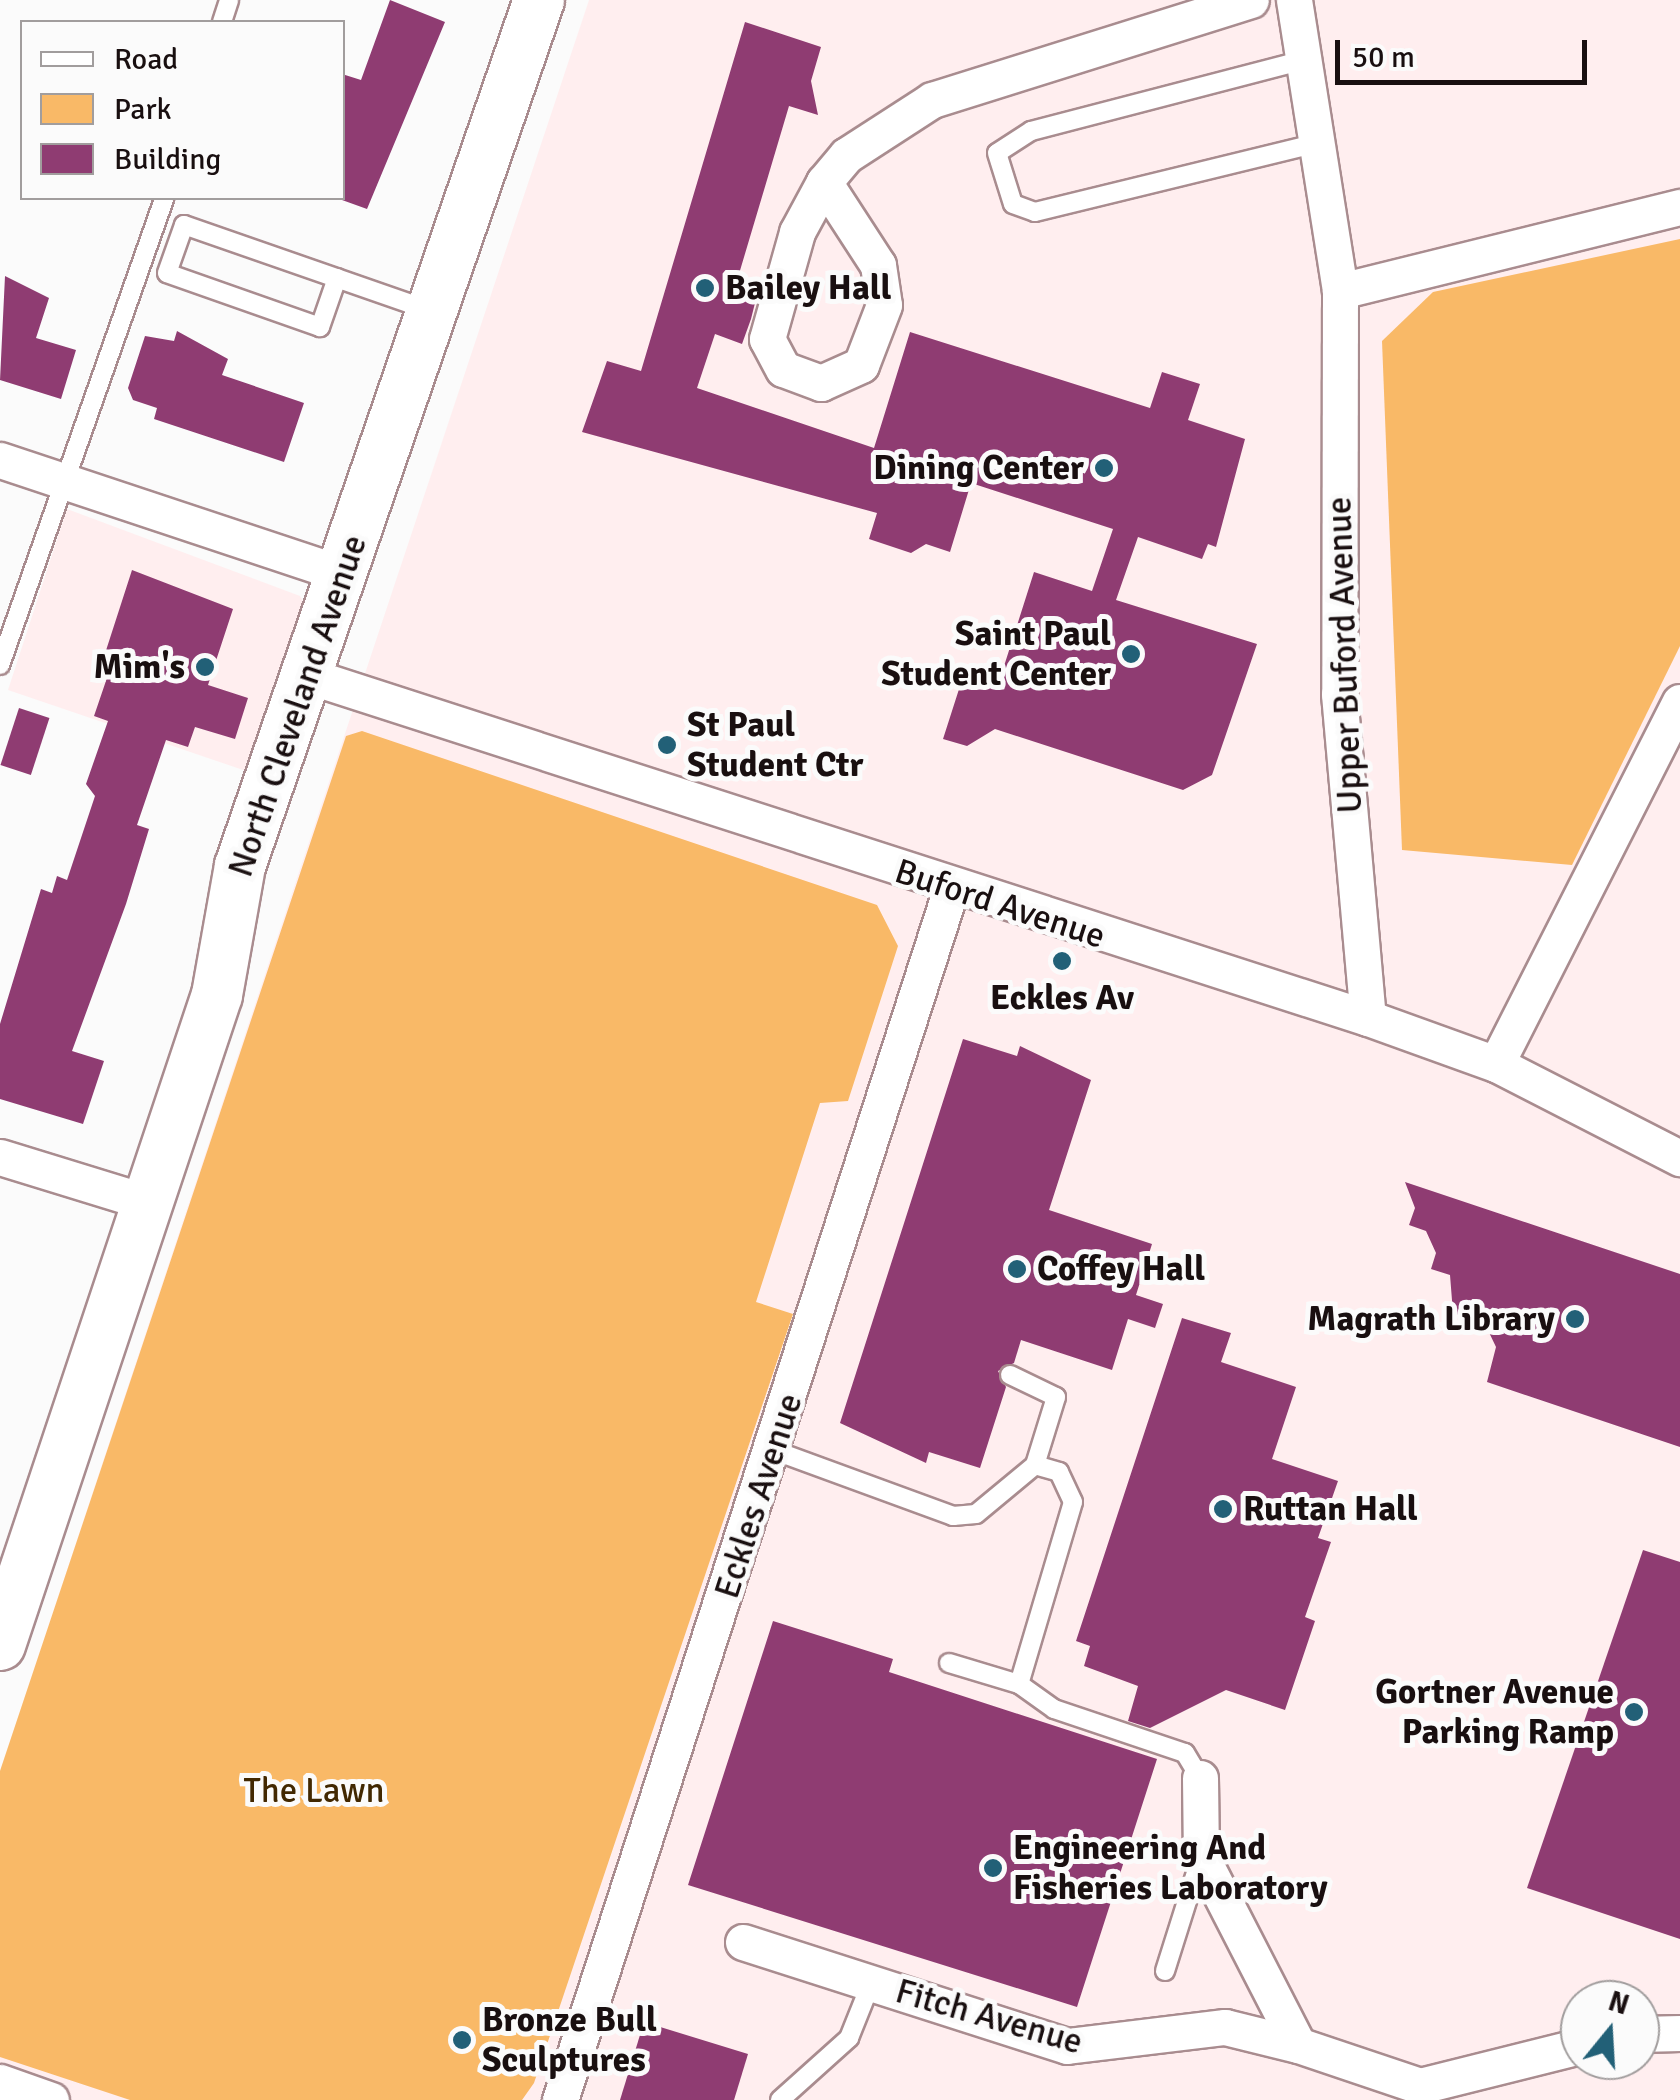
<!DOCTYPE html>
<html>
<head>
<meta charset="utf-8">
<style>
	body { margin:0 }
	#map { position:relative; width:1680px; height:2100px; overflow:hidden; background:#fbfbfb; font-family:Signika,sans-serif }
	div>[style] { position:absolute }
	.built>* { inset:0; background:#ffeeef }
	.green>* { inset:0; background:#f9b967 }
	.building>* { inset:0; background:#8f3c72; transform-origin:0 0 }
	.roads { filter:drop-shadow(2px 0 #a98c8f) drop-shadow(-2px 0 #a98c8f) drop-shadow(0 2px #a98c8f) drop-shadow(0 -2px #a98c8f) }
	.service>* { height:18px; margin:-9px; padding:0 9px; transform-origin:9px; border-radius:9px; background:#fff }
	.minor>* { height:35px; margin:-17.5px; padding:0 17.5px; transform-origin:17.5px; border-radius:17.5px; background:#fff }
	.secondary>* { height:50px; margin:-25px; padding:0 25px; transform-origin:25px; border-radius:25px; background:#fff }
	.dots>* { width:28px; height:28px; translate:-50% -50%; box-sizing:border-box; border:5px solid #fbfbfb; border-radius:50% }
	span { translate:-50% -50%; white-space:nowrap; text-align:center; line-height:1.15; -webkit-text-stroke:10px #fbfbfb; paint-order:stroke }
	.poi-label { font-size:35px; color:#190f10; font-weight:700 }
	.left { translate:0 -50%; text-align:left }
	.right { translate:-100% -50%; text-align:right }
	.street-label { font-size:35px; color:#190f10 }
	.park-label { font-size:35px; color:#422801 }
	.legend { position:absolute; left:20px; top:20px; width:325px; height:180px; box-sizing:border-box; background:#fbfbfb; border:2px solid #a19d9d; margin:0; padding:12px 18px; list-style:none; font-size:30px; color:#190f10 }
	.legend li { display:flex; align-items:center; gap:20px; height:50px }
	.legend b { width:50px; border:2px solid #a19d9d }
	.north { position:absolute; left:1560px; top:1980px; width:100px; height:100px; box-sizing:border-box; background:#fbfbfb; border:2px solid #a19d9d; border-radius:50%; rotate:18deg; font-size:28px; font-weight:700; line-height:40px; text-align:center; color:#190f10 }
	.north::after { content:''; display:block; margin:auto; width:35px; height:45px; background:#226077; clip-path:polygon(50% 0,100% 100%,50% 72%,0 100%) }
	.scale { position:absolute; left:1335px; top:40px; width:252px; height:45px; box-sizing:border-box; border:5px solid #190f10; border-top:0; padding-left:12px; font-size:30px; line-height:35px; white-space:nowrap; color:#190f10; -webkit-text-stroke:8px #fbfbfb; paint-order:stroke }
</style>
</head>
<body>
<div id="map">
	<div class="built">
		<i style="clip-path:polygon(evenodd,589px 0,1680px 0,1680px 2100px,0 2100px,0 1771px,589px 0,1580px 2000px,1640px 2000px,1640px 2060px,1580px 2060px,1580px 2000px)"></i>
		<i style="clip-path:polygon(67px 509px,300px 596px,306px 606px,252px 773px,8px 690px)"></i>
	</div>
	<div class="green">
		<i style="clip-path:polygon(1680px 239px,1680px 646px,1572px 865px,1402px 850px,1382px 341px,1433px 292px)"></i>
		<i style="clip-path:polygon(362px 731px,877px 905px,898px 946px,848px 1101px,820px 1103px,756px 1302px,793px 1314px,534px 2083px,522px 2100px,130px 2100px,0 2057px,0 1771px,346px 736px)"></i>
	</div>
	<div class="building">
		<i style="clip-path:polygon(390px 0,445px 22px,367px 209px,342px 200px,342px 74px,361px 80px)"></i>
		<i style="clip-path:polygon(745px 22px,821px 47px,811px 81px,818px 115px,789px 106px,736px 284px,758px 291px,751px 319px,742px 344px,715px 334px,697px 388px,874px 448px,910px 332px,1150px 408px,1162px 372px,1200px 384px,1188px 420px,1245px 439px,1216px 547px,1208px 544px,1202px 559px,1138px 537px,1116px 600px,1257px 644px,1212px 775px,1183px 790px,995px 729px,967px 746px,943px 739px,960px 686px,1005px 663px,1034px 572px,1092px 591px,1113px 529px,971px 483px,950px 552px,926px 544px,911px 553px,869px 539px,877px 513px,582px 432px,607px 361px,641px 371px)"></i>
		<i style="clip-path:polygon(5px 276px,49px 298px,36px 338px,76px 350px,61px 399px,0 380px)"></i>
		<i style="clip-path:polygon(177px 331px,228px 359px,222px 375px,304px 403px,284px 462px,154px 419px,157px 408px,133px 400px,128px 388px,145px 336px,174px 341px)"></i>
		<i style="clip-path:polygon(132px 570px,233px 609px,208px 685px,248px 698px,235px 739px,195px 727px,188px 747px,166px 740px,137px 825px,149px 829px,126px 904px,72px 1051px,104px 1061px,83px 1124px,0 1099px,0 1024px,41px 889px,52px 893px,57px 876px,67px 880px,95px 796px,86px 784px,108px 721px,94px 716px,109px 672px,100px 669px)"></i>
		<i style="left:19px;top:708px;width:32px;height:60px;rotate:18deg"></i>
		<i style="clip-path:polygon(963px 1039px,1017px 1056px,1020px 1046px,1091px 1080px,1049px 1210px,1152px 1244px,1136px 1295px,1163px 1304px,1155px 1328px,1128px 1319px,1112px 1370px,1021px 1340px,1014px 1363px,998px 1371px,1006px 1387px,980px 1468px,929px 1452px,926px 1463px,840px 1423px)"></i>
		<i style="clip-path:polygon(1405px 1182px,1680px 1274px,1680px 1447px,1487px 1382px,1496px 1347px,1485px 1324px,1453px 1313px,1450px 1275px,1431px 1269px,1436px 1253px,1426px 1231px,1409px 1225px,1415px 1208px)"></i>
		<i style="clip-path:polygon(1182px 1318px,1231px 1333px,1221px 1362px,1296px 1387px,1272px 1459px,1338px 1481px,1318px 1538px,1331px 1542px,1305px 1617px,1315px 1621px,1285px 1710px,1226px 1690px,1150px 1728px,1128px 1721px,1138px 1686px,1084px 1666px,1090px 1646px,1076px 1641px)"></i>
		<i style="clip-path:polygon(1643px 1550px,1680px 1562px,1680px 1939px,1527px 1888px)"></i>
		<i style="clip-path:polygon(773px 1621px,893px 1659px,889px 1672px,1157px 1759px,1077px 2007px,688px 1885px)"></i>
		<i style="clip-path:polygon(644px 2022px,748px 2054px,734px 2100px,620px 2100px)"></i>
	</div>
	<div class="roads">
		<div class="service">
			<i style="left:222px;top:22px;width:23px;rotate:-72deg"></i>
			<i style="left:1304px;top:60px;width:282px;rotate:165.4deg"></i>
			<i style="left:1031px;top:131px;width:40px;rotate:147.1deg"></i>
			<i style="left:997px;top:153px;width:53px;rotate:72.6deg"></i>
			<i style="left:1013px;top:204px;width:23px;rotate:20deg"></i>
			<i style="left:1035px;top:212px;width:290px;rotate:-13.7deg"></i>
			<i style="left:337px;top:278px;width:52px;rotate:109.1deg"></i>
			<i style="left:320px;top:327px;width:162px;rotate:-160.6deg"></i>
			<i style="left:167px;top:273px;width:51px;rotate:-70.5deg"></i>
			<i style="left:184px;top:225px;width:258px;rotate:19.2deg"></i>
			<i style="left:0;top:665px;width:495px;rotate:-70.6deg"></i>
			<i style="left:773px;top:1450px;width:192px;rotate:20.1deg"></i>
			<i style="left:953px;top:1516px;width:23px;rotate:-5deg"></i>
			<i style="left:976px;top:1514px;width:77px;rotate:-39.7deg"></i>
			<i style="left:1035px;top:1465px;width:71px;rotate:-72.8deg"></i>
			<i style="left:1056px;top:1397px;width:51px;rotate:-154.4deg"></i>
			<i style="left:1035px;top:1465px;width:25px;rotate:16deg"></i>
			<i style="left:1059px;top:1472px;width:33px;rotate:65deg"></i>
			<i style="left:1073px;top:1502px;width:190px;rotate:106.5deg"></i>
			<i style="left:1019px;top:1684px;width:43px;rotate:35.5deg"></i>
			<i style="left:1054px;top:1709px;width:138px;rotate:18.6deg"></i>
			<i style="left:1185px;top:1753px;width:29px;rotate:59deg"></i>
			<i style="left:949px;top:1663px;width:73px;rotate:16.7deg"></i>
			<i style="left:1165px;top:1971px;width:120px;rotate:-72.5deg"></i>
			<i style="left:780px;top:2100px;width:93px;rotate:-41.9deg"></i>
			<i style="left:849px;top:2038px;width:59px;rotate:-68.2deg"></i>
		</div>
		<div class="minor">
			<i style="left:1294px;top:0;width:295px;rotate:81deg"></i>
			<i style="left:1340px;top:291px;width:403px;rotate:90.1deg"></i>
			<i style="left:1339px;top:694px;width:325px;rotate:84.9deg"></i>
			<i style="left:824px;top:182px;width:99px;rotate:57deg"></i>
			<i style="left:878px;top:265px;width:40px;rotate:81.5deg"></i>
			<i style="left:884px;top:305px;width:64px;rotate:111deg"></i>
			<i style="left:861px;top:365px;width:44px;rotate:155.8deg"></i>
			<i style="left:821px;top:383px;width:40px;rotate:-159.8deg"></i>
			<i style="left:783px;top:369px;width:34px;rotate:-118deg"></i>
			<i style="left:767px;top:339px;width:111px;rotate:-74.3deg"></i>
			<i style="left:797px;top:232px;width:57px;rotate:-61.6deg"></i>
			<i style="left:824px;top:182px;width:35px;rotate:-50deg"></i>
			<i style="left:847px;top:155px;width:101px;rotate:-32.9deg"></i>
			<i style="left:932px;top:100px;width:334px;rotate:-17.4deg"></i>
			<i style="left:1340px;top:291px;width:350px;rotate:-13.9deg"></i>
			<i style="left:0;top:460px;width:361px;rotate:18.4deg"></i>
			<i style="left:309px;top:676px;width:1113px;rotate:17.9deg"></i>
			<i style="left:1368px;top:1018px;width:136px;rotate:19.8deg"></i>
			<i style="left:1496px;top:1064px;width:207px;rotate:27.1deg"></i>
			<i style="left:1496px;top:1064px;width:406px;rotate:-63.1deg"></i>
			<i style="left:0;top:1157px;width:153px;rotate:17.1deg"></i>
			<i style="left:1200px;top:1778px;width:78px;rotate:89.3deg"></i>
			<i style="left:1201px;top:1856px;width:212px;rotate:62.8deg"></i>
			<i style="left:1298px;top:2045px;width:129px;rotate:18.6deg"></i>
			<i style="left:1420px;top:2086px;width:165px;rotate:-14deg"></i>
			<i style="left:743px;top:1942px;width:340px;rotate:17.8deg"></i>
			<i style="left:1067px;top:2046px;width:159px;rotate:-6.9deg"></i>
			<i style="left:1225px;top:2027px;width:75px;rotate:13.9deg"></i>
			<i style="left:1640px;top:2034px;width:40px;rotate:-1.4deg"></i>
			<i style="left:0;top:2082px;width:54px;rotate:19.4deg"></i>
			<i style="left:560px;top:2100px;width:1273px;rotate:-72.11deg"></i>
		</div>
		<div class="secondary">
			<i style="left:0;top:1645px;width:685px;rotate:-71.54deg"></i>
			<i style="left:217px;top:995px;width:131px;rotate:-79.9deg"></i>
			<i style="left:240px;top:866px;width:916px;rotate:-70.95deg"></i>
		</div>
	</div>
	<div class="dots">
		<i style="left:705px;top:288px;background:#226077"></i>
		<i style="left:1104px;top:468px;background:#226077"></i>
		<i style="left:1131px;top:654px;background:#226077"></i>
		<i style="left:205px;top:667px;background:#226077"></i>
		<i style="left:667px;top:745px;background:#226077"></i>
		<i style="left:1062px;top:961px;background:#226077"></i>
		<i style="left:1017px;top:1269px;background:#226077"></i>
		<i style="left:1575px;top:1319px;background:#226077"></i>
		<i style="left:1223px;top:1509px;background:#226077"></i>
		<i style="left:1634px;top:1712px;background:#226077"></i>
		<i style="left:993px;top:1868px;background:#226077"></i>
		<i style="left:462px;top:2040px;background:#226077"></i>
	</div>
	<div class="poi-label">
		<span class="left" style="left:725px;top:288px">Bailey Hall</span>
		<span class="right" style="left:1084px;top:468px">Dining Center</span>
		<span class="right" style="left:1111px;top:654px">Saint Paul<br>Student Center</span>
		<span class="right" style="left:185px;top:667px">Mim's</span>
		<span class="left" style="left:687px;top:745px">St Paul<br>Student Ctr</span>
		<span style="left:1062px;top:998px">Eckles Av</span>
		<span class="left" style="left:1037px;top:1269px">Coffey Hall</span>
		<span class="right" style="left:1555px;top:1319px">Magrath Library</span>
		<span class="left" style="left:1243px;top:1509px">Ruttan Hall</span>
		<span class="right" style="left:1614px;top:1712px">Gortner Avenue<br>Parking Ramp</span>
		<span class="left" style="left:1013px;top:1868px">Engineering And<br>Fisheries Laboratory</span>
		<span class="left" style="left:482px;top:2040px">Bronze Bull<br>Sculptures</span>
	</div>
	<div class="street-label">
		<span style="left:1345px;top:655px;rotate:-92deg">Upper Buford Avenue</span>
		<span style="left:298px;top:706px;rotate:-71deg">North Cleveland Avenue</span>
		<span style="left:1000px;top:904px;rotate:18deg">Buford Avenue</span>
		<span style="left:759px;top:1496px;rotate:-72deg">Eckles Avenue</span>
		<span style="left:989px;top:2017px;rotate:16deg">Fitch Avenue</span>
	</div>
	<div class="park-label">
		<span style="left:314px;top:1791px">The Lawn</span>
	</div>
	<ul class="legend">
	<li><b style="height:12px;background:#fff"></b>Road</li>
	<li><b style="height:28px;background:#f9b967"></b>Park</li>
	<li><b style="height:28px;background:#8f3c72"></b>Building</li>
	</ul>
	<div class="north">N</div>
	<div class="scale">50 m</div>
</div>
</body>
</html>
